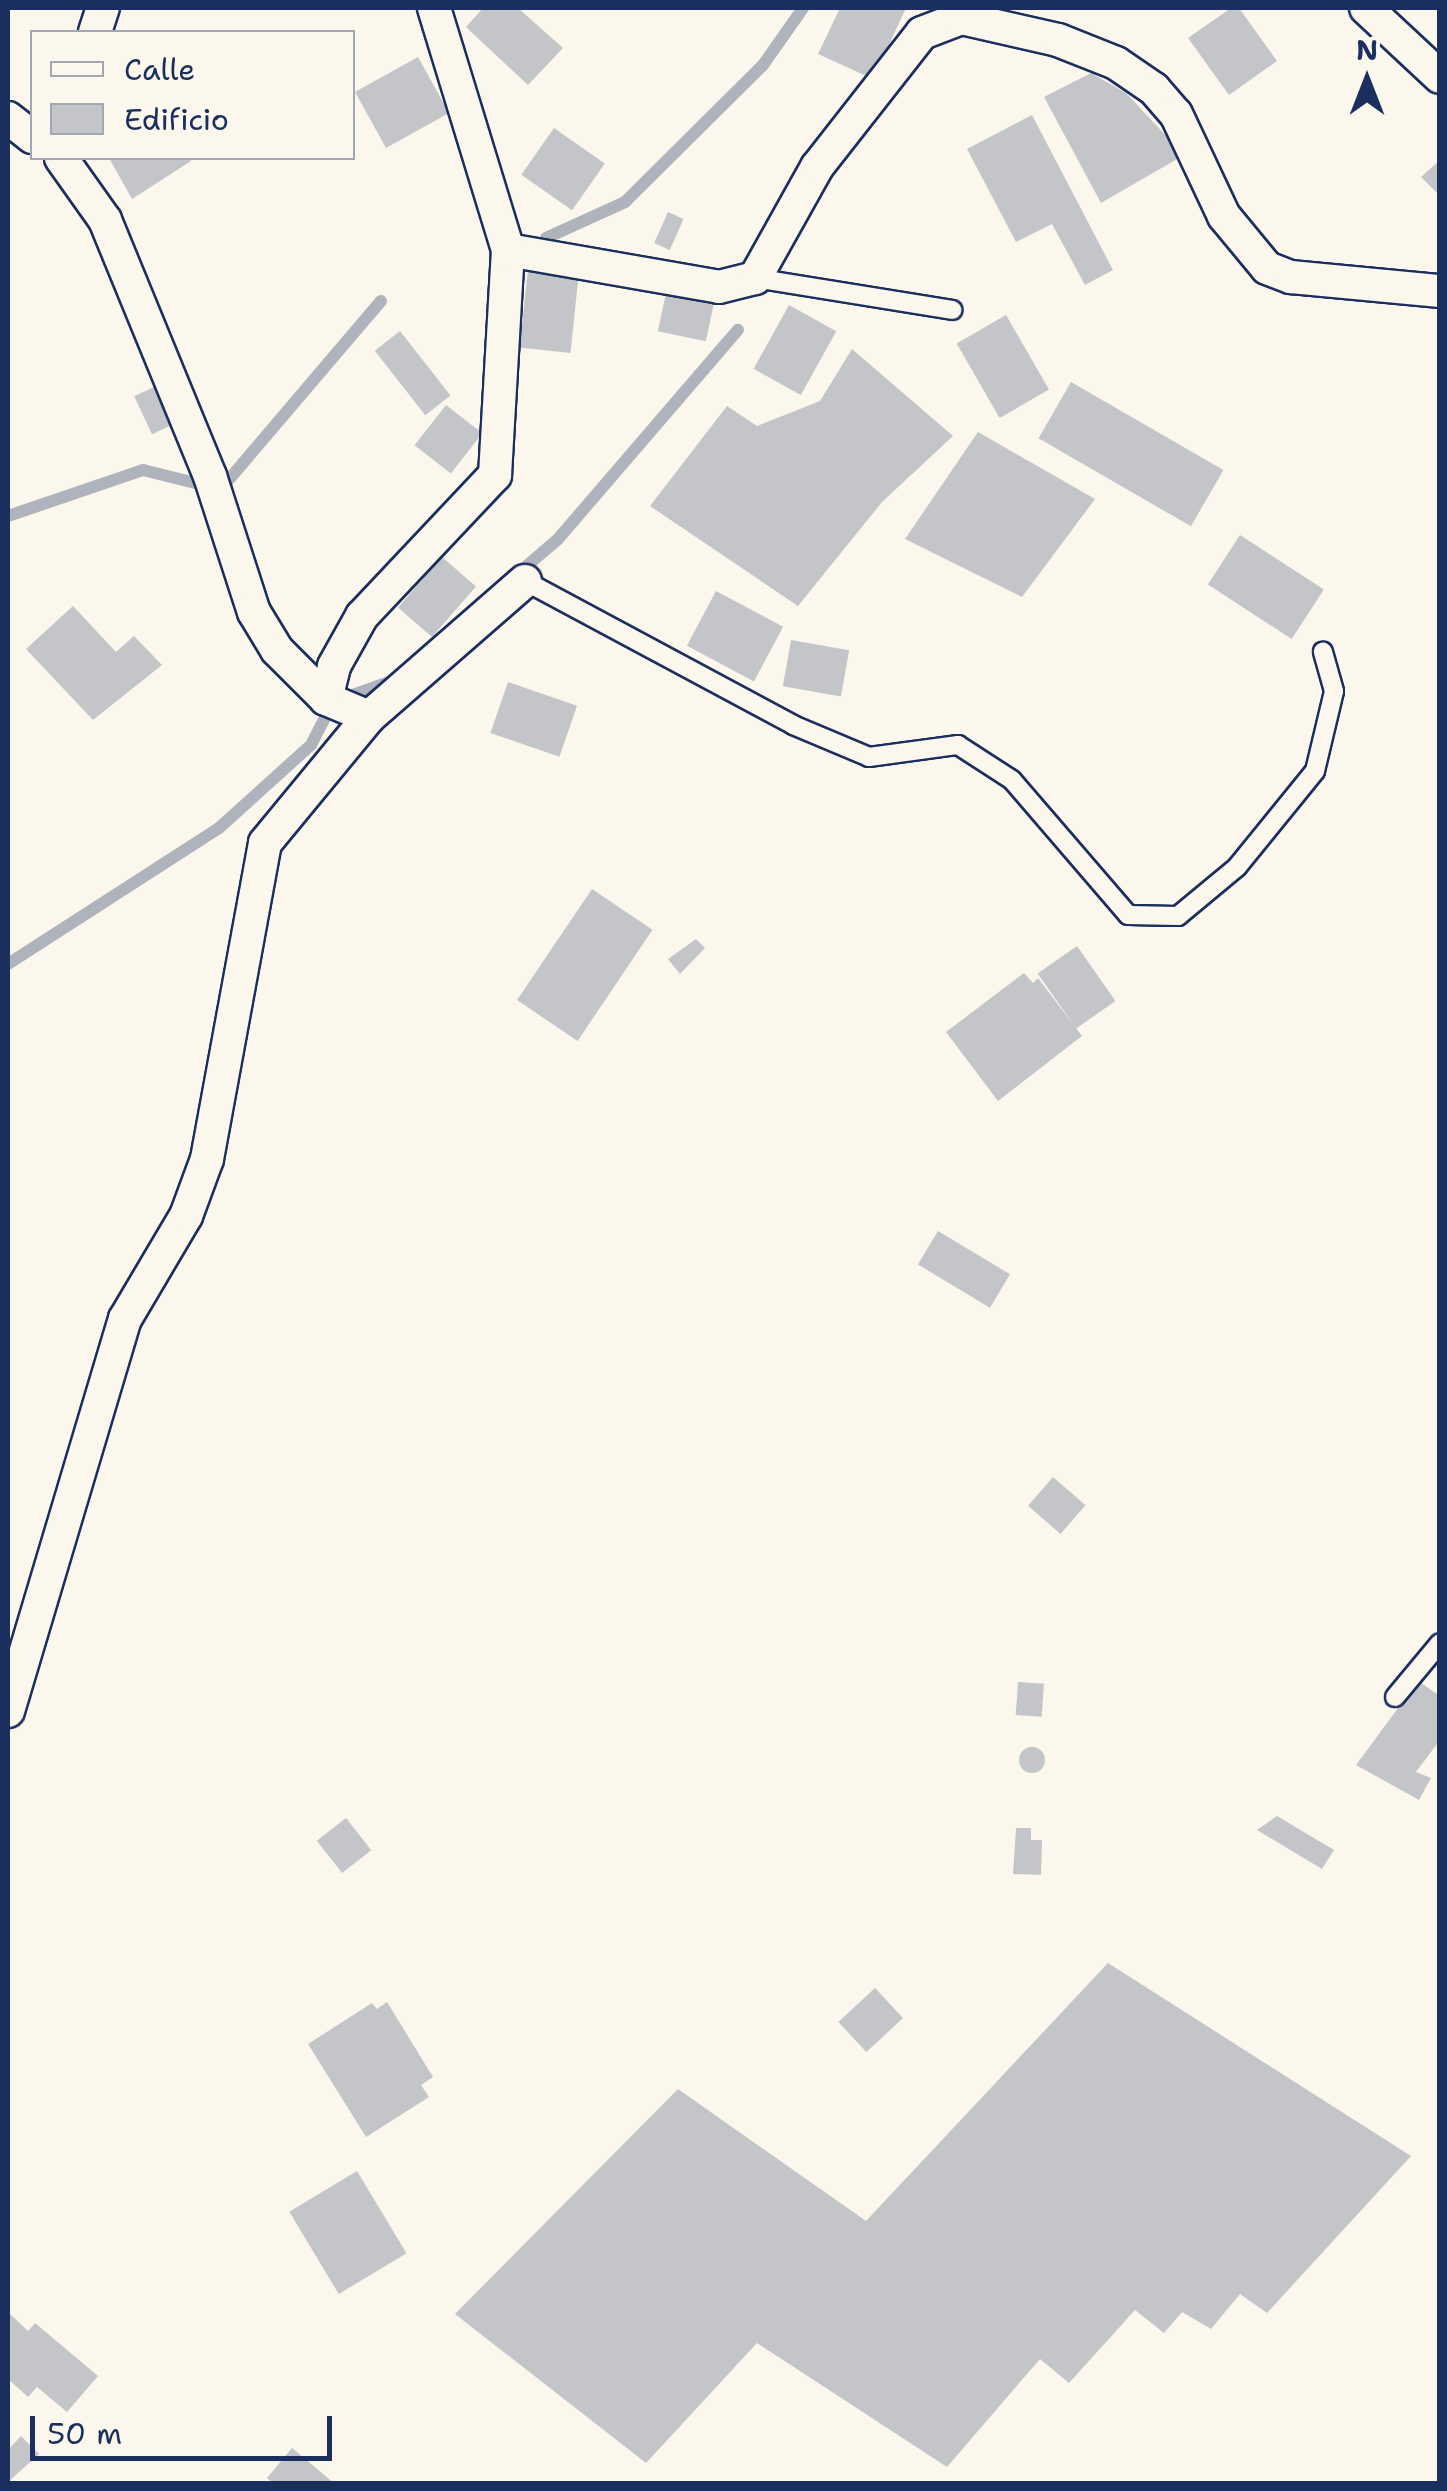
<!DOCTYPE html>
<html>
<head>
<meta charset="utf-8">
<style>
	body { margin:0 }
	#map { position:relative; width:1447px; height:2491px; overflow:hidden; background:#fbf7ec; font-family:"Shantell Sans",sans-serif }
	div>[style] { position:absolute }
	.stream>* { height:12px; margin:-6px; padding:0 6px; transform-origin:6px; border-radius:6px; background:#afb3bb }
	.building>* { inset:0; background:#c3c5c9; transform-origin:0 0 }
	.round { border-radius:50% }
	.roads { filter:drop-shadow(2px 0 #1b2f5e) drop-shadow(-2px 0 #1b2f5e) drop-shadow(0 2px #1b2f5e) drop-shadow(0 -2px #1b2f5e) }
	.service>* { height:18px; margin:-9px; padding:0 9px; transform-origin:9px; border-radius:9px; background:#fbf7ec }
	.minor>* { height:32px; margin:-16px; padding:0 16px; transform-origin:16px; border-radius:16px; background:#fbf7ec }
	span { translate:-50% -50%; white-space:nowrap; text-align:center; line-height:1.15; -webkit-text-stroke:8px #fbf7ec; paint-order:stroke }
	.frame { position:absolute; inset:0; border:10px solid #1b2f5e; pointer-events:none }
	.legend { position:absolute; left:30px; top:30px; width:325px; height:130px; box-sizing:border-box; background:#fbf7ec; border:2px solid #a1a7b3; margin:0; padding:12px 18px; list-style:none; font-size:30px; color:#1b2f5e }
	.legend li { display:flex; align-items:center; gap:20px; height:50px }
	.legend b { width:50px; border:2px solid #a1a7b3 }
	.north { position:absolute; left:1317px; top:30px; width:100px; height:100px; -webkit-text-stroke:8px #fbf7ec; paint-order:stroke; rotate:0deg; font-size:28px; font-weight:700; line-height:40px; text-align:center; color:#1b2f5e }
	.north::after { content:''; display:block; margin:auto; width:35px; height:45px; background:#1b2f5e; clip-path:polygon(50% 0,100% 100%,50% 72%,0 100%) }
	.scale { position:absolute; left:30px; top:2416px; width:302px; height:45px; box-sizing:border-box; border:5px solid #1b2f5e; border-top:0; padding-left:12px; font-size:30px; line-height:35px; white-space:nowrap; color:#1b2f5e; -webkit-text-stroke:8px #fbf7ec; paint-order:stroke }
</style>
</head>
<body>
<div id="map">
	<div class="stream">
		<i style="left:546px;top:238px;width:87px;rotate:-24.5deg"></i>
		<i style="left:625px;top:202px;width:194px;rotate:-44.8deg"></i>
		<i style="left:763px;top:65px;width:70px;rotate:-54.9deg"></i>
		<i style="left:226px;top:483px;width:239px;rotate:-49.6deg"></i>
		<i style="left:8px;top:516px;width:143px;rotate:-18.8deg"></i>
		<i style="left:143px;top:470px;width:62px;rotate:14deg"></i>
		<i style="left:515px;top:576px;width:57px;rotate:-40.7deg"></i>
		<i style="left:558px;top:539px;width:276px;rotate:-49.3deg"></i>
		<i style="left:8px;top:964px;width:251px;rotate:-32.8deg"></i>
		<i style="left:219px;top:828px;width:124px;rotate:-42.1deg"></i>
		<i style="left:311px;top:745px;width:48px;rotate:-62.9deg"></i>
		<i style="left:333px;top:702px;width:59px;rotate:-19.7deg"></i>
	</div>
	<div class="building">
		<i style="clip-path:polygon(483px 8px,518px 8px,563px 48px,528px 85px,466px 27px)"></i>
		<i style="clip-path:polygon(840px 8px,906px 8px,873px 79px,818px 54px)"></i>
		<i style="clip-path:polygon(1231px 8px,1239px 8px,1277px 61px,1229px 95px,1188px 38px)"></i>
		<i style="left:418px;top:57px;width:64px;height:72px;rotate:61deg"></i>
		<i style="clip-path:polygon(1091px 73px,1126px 93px,1184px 155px,1101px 203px,1044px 97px)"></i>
		<i style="clip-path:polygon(1032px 115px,1113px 270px,1085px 285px,1052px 224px,1016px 242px,967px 149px)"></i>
		<i style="left:554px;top:128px;width:62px;height:57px;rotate:35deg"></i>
		<i style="clip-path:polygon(109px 158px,189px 158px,191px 161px,132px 199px)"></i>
		<i style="clip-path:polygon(1440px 160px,1440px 196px,1421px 177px)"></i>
		<i style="left:668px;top:212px;width:17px;height:34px;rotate:24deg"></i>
		<i style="left:528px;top:269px;width:51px;height:79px;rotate:6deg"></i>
		<i style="left:666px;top:293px;width:49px;height:39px;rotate:12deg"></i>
		<i style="left:789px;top:305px;width:54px;height:73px;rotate:29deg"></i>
		<i style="left:1006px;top:315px;width:86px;height:57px;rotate:60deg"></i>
		<i style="left:400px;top:331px;width:82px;height:32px;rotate:52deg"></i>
		<i style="clip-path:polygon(852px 349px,953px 436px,882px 502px,798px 606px,650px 506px,727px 406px,757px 426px,820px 401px)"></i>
		<i style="left:1071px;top:382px;width:176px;height:65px;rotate:30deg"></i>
		<i style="left:156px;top:386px;width:42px;height:24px;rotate:65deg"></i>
		<i style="left:446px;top:405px;width:46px;height:51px;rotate:38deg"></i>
		<i style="clip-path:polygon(978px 432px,1095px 499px,1022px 597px,905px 539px)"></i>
		<i style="left:1240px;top:535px;width:100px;height:59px;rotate:33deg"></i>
		<i style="left:442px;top:557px;width:45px;height:67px;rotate:41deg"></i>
		<i style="left:716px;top:591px;width:76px;height:62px;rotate:28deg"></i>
		<i style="clip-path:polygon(73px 606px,116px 652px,134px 636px,162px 665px,93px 720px,26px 649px)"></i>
		<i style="left:791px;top:640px;width:59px;height:47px;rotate:10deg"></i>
		<i style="left:508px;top:682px;width:73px;height:54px;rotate:19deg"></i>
		<i style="left:592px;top:889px;width:73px;height:134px;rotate:34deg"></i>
		<i style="clip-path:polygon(696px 939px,705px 948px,680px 974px,668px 959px)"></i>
		<i style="left:1077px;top:946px;width:67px;height:48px;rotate:55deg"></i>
		<i style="clip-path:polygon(1024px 973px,1033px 983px,1038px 978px,1082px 1036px,998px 1101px,946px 1032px)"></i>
		<i style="left:938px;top:1231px;width:84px;height:39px;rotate:31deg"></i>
		<i style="left:1053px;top:1477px;width:43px;height:38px;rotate:41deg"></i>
		<i style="clip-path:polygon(1418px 1681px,1440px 1696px,1440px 1740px,1416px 1772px,1431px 1778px,1419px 1800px,1356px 1765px)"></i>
		<i style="left:1018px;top:1682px;width:26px;height:33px;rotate:4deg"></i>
		<i class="round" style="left:1019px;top:1747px;width:26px;height:26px"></i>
		<i style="clip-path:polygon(1277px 1816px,1334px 1850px,1322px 1869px,1257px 1830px)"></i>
		<i style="left:346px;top:1818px;width:41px;height:37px;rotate:52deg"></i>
		<i style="clip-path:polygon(1016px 1828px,1031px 1828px,1031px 1840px,1042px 1840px,1041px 1875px,1013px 1874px)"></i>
		<i style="clip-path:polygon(1108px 1963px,1411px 2156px,1267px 2313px,1240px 2294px,1211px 2329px,1182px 2312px,1164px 2333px,1135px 2310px,1069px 2383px,1040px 2359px,947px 2467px,757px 2343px,646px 2463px,455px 2314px,678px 2089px,866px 2221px)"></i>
		<i style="left:875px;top:1988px;width:41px;height:50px;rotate:47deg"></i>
		<i style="clip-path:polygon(387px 2002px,433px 2077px,421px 2085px,429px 2097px,366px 2137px,308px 2044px,372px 2003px,377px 2009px)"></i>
		<i style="left:357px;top:2171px;width:96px;height:79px;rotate:59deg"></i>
		<i style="clip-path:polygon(8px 2312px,28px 2331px,35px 2323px,98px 2376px,67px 2412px,37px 2387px,28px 2397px,8px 2379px)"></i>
		<i style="clip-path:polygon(21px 2436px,39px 2454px,8px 2482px,8px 2450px)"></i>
		<i style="clip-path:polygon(292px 2448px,335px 2484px,274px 2484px,267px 2478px)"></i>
	</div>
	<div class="roads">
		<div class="service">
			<i style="left:755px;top:278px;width:200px;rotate:9.2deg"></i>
			<i style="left:525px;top:581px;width:304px;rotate:28.2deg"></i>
			<i style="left:793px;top:725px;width:82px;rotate:22.8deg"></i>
			<i style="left:869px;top:757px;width:90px;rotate:-7.7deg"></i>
			<i style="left:958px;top:745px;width:64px;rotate:32.9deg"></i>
			<i style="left:1012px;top:780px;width:178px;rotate:49.3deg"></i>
			<i style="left:1128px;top:915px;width:50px;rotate:1.1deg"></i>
			<i style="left:1178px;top:916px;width:77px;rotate:-39.7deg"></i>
			<i style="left:1237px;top:867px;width:124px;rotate:-50.9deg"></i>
			<i style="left:1315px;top:771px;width:82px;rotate:-76.6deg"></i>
			<i style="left:1334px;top:691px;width:41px;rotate:-105.8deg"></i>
			<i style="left:1395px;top:1697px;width:70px;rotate:-50.2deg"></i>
		</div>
		<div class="minor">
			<i style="left:1366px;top:8px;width:101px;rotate:43deg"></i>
			<i style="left:95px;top:32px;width:25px;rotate:-72deg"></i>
			<i style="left:8px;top:118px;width:31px;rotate:38deg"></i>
			<i style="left:61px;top:158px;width:76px;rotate:54.6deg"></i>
			<i style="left:105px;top:220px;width:277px;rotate:67.7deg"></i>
			<i style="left:210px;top:476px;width:143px;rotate:72.1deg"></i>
			<i style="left:254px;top:612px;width:44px;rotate:58.8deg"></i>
			<i style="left:277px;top:650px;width:69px;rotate:45deg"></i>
			<i style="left:508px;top:250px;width:214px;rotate:9.9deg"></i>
			<i style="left:719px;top:287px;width:37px;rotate:-14deg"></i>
			<i style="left:755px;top:278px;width:127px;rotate:-60.8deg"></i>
			<i style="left:817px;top:167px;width:170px;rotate:-51.9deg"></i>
			<i style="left:922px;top:33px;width:42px;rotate:-21deg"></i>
			<i style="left:961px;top:18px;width:99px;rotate:12.8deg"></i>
			<i style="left:1058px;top:40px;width:62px;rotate:21.6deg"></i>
			<i style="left:1116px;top:63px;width:46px;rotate:34.4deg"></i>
			<i style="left:1154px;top:89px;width:33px;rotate:49deg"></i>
			<i style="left:1176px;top:114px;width:113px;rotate:64.8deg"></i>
			<i style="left:1224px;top:216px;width:67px;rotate:50.4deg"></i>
			<i style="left:1267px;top:268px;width:26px;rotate:21deg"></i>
			<i style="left:1291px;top:277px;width:150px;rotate:5.4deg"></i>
			<i style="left:369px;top:717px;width:207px;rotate:-41.1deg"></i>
			<i style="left:8px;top:1711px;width:409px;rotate:-73.4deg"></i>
			<i style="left:125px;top:1319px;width:120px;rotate:-59.4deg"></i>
			<i style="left:186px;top:1216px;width:61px;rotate:-69.8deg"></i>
			<i style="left:207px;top:1159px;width:321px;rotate:-79.6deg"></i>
			<i style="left:265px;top:843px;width:163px;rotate:-50.5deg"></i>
			<i style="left:369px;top:717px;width:47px;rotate:-157.3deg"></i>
			<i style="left:326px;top:699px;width:34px;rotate:-76deg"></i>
			<i style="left:334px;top:666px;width:57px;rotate:-60.8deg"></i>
			<i style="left:362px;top:616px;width:194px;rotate:-46.7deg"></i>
			<i style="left:495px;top:475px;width:225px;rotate:-86.7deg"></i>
			<i style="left:508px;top:250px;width:253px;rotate:-107deg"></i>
		</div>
	</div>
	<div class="frame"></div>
	<ul class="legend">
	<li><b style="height:12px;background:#fbf7ec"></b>Calle</li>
	<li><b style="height:28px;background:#c3c5c9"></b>Edificio</li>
	</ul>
	<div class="north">N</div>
	<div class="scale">50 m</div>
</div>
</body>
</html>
